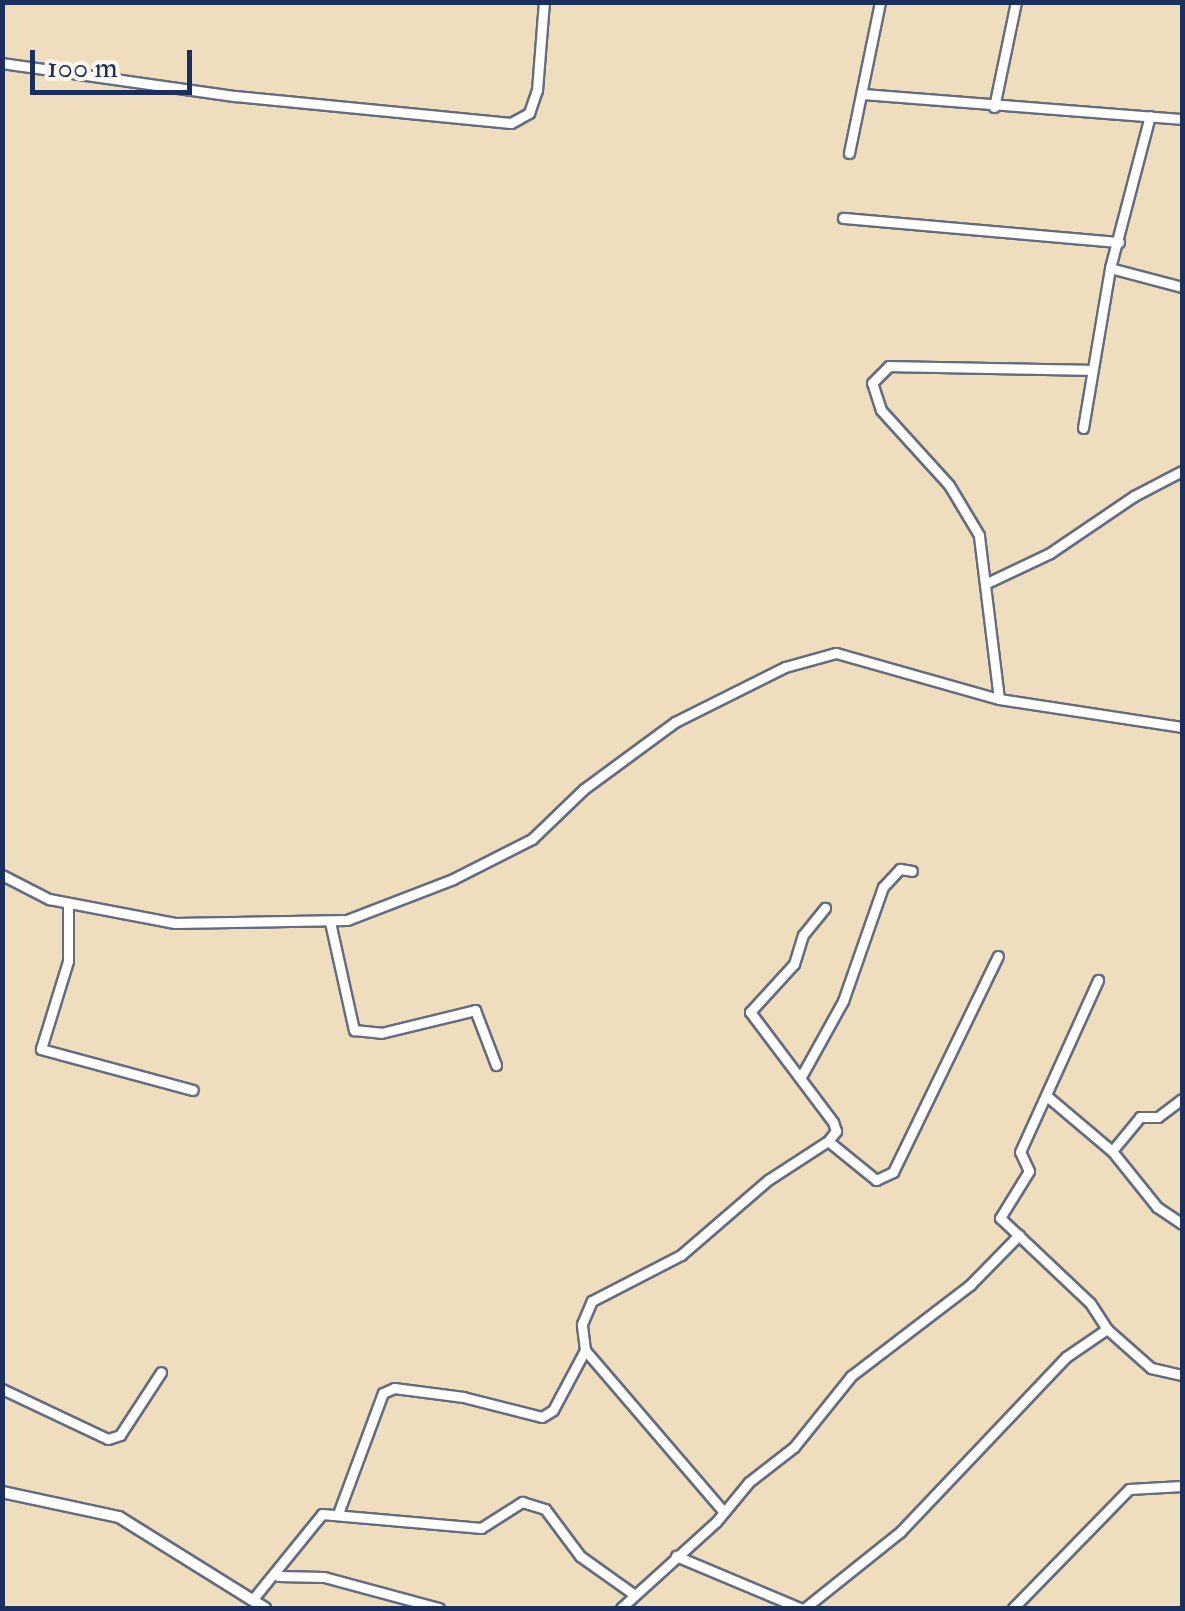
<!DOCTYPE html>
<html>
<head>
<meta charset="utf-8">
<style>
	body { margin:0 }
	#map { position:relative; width:1185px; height:1611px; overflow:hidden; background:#efdebd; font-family:"IM FELL Double Pica",serif }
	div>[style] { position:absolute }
	.roads { filter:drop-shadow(2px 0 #656c7f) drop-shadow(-2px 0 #656c7f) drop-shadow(0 2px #656c7f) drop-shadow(0 -2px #656c7f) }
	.minor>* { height:9px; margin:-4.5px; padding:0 4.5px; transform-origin:4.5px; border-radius:4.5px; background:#fff }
	.tertiary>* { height:10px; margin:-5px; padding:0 5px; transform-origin:5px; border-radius:5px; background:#fff }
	span { translate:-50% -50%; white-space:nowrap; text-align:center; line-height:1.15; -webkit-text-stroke:8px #fbf7ec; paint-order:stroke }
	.frame { position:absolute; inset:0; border:5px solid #1b2f5e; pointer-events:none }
	.scale { position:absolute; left:30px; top:50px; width:162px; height:45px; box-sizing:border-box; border:5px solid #1b2f5e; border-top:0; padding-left:12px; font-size:30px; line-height:35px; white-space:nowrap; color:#1b2f5e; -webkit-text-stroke:8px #fbf7ec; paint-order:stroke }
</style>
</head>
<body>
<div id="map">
	<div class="roads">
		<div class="minor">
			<i style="left:2px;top:63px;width:235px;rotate:8.1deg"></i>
			<i style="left:235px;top:96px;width:277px;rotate:5.6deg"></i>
			<i style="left:511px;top:123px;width:21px;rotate:-29deg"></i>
			<i style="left:529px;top:113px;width:24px;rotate:-71deg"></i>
			<i style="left:537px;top:90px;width:88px;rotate:-85.5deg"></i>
			<i style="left:864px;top:94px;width:319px;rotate:4.5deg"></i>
			<i style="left:994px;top:107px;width:107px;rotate:-78.2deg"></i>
			<i style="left:849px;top:153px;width:154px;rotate:-78.4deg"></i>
			<i style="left:843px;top:218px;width:277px;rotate:5deg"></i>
			<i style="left:1110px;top:268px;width:74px;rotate:14.8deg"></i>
			<i style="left:1083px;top:428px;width:162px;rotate:-80.4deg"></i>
			<i style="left:1110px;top:268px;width:157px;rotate:-75.3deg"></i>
			<i style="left:989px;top:582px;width:68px;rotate:-25.4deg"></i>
			<i style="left:1050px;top:553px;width:102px;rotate:-34.2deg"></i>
			<i style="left:1134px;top:496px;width:54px;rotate:-27.5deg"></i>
			<i style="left:999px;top:699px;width:165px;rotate:-97deg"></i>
			<i style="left:979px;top:535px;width:58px;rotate:-121deg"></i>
			<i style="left:949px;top:485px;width:101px;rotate:-132.2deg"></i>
			<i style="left:881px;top:410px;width:28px;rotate:-108deg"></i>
			<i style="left:872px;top:383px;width:24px;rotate:-45deg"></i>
			<i style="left:889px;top:366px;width:203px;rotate:1.1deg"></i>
			<i style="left:2px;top:875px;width:53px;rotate:27.1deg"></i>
			<i style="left:49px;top:899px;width:128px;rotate:10.8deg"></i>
			<i style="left:175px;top:923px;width:172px;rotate:-1deg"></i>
			<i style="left:347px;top:920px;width:114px;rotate:-21.1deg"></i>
			<i style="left:453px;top:879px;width:89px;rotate:-26.9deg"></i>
			<i style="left:532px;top:839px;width:72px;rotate:-43.9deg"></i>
			<i style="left:584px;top:789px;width:113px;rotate:-36.4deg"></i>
			<i style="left:675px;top:722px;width:123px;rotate:-26.6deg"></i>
			<i style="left:785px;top:667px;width:53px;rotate:-15.4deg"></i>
			<i style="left:836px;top:653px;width:169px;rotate:15.8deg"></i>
			<i style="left:999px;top:699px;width:185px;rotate:8.7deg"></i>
			<i style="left:68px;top:904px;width:57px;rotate:90deg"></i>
			<i style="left:68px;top:961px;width:92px;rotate:107.1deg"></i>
			<i style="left:41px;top:1049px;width:157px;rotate:15.1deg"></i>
			<i style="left:330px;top:922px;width:111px;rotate:77.5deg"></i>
			<i style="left:354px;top:1030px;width:27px;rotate:6deg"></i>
			<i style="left:381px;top:1033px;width:97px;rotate:-13.7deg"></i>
			<i style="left:475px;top:1010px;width:59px;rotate:69.1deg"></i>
			<i style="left:802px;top:1075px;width:85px;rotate:-61deg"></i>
			<i style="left:843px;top:1001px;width:121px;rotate:-70.7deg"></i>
			<i style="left:883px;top:887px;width:25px;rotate:-47deg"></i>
			<i style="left:900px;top:869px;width:12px;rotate:9deg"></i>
			<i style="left:1048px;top:1097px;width:84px;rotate:40.2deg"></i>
			<i style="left:1112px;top:1151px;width:72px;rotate:51.2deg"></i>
			<i style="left:1157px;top:1207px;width:30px;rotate:34deg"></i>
			<i style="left:828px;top:1141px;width:62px;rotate:39.1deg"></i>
			<i style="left:876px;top:1180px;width:19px;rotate:-25deg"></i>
			<i style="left:893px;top:1172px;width:240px;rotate:-64.1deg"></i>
			<i style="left:1112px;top:1151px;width:44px;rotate:-50.5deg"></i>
			<i style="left:1140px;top:1117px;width:18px"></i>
			<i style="left:1158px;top:1117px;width:30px;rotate:-37deg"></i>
			<i style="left:1107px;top:1329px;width:59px;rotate:41.6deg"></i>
			<i style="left:1151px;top:1368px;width:32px;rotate:13deg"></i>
			<i style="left:585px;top:1350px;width:213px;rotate:49.4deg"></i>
			<i style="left:2px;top:1389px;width:117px;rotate:25.3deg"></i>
			<i style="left:108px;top:1439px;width:13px;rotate:-18deg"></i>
			<i style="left:120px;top:1435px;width:75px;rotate:-56.9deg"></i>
			<i style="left:339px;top:1511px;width:126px;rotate:-69.6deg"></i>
			<i style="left:383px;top:1393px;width:12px;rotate:-24deg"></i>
			<i style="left:394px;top:1388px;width:70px;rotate:7.4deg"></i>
			<i style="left:463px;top:1397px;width:81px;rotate:14.2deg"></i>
			<i style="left:542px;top:1417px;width:13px;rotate:-32deg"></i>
			<i style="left:553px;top:1410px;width:68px;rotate:-61.9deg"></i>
			<i style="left:585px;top:1350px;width:26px;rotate:-97deg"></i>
			<i style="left:582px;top:1324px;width:25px;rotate:-67deg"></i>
			<i style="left:592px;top:1301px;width:100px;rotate:-27.3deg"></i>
			<i style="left:681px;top:1255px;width:115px;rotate:-40.8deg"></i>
			<i style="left:768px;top:1180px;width:72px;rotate:-33deg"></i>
			<i style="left:828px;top:1141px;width:13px;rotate:-51deg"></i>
			<i style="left:836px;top:1131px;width:9px;rotate:-108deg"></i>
			<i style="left:833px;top:1122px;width:138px;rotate:-127deg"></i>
			<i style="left:750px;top:1012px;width:65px;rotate:-47.5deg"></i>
			<i style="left:794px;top:964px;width:30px;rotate:-73deg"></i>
			<i style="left:803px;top:935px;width:35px;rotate:-51deg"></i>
			<i style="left:676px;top:1556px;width:134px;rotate:22.8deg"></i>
			<i style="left:278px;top:1576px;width:46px;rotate:1.2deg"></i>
			<i style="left:324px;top:1577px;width:119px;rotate:15.1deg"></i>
			<i style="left:253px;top:1599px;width:109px;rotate:-50.9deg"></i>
			<i style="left:322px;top:1514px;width:160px;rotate:5deg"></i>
			<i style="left:481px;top:1528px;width:49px;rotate:-32.4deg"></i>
			<i style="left:522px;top:1502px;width:24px;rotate:17deg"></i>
			<i style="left:545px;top:1509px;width:59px;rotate:53.3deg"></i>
			<i style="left:580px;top:1556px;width:64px;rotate:35.4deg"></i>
			<i style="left:621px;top:1608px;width:128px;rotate:-42.2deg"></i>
			<i style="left:716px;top:1522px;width:52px;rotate:-50.5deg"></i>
			<i style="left:749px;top:1482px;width:57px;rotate:-37.9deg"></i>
			<i style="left:794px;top:1447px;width:91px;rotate:-51.2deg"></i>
			<i style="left:851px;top:1376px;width:150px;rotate:-37.4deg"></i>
			<i style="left:970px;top:1285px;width:70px;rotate:-45.6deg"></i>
			<i style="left:805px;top:1608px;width:122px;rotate:-38.7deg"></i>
			<i style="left:900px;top:1532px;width:241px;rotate:-46.5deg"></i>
			<i style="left:1066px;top:1357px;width:50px;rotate:-34.3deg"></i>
			<i style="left:1107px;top:1329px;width:31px;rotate:-123deg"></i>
			<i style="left:1090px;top:1303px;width:124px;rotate:-136.6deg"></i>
			<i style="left:1000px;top:1218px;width:55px;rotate:-58.3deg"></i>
			<i style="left:1029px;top:1171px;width:21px;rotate:-115deg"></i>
			<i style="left:1020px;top:1152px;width:189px;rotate:-65.6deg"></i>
			<i style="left:1013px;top:1608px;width:166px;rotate:-45.7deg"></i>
			<i style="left:1129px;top:1489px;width:53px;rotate:-3.2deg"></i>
		</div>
		<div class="tertiary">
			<i style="left:2px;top:1492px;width:120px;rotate:12.1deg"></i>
			<i style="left:119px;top:1517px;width:172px;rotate:31.9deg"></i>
		</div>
	</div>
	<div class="frame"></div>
	<div class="scale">100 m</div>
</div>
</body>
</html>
